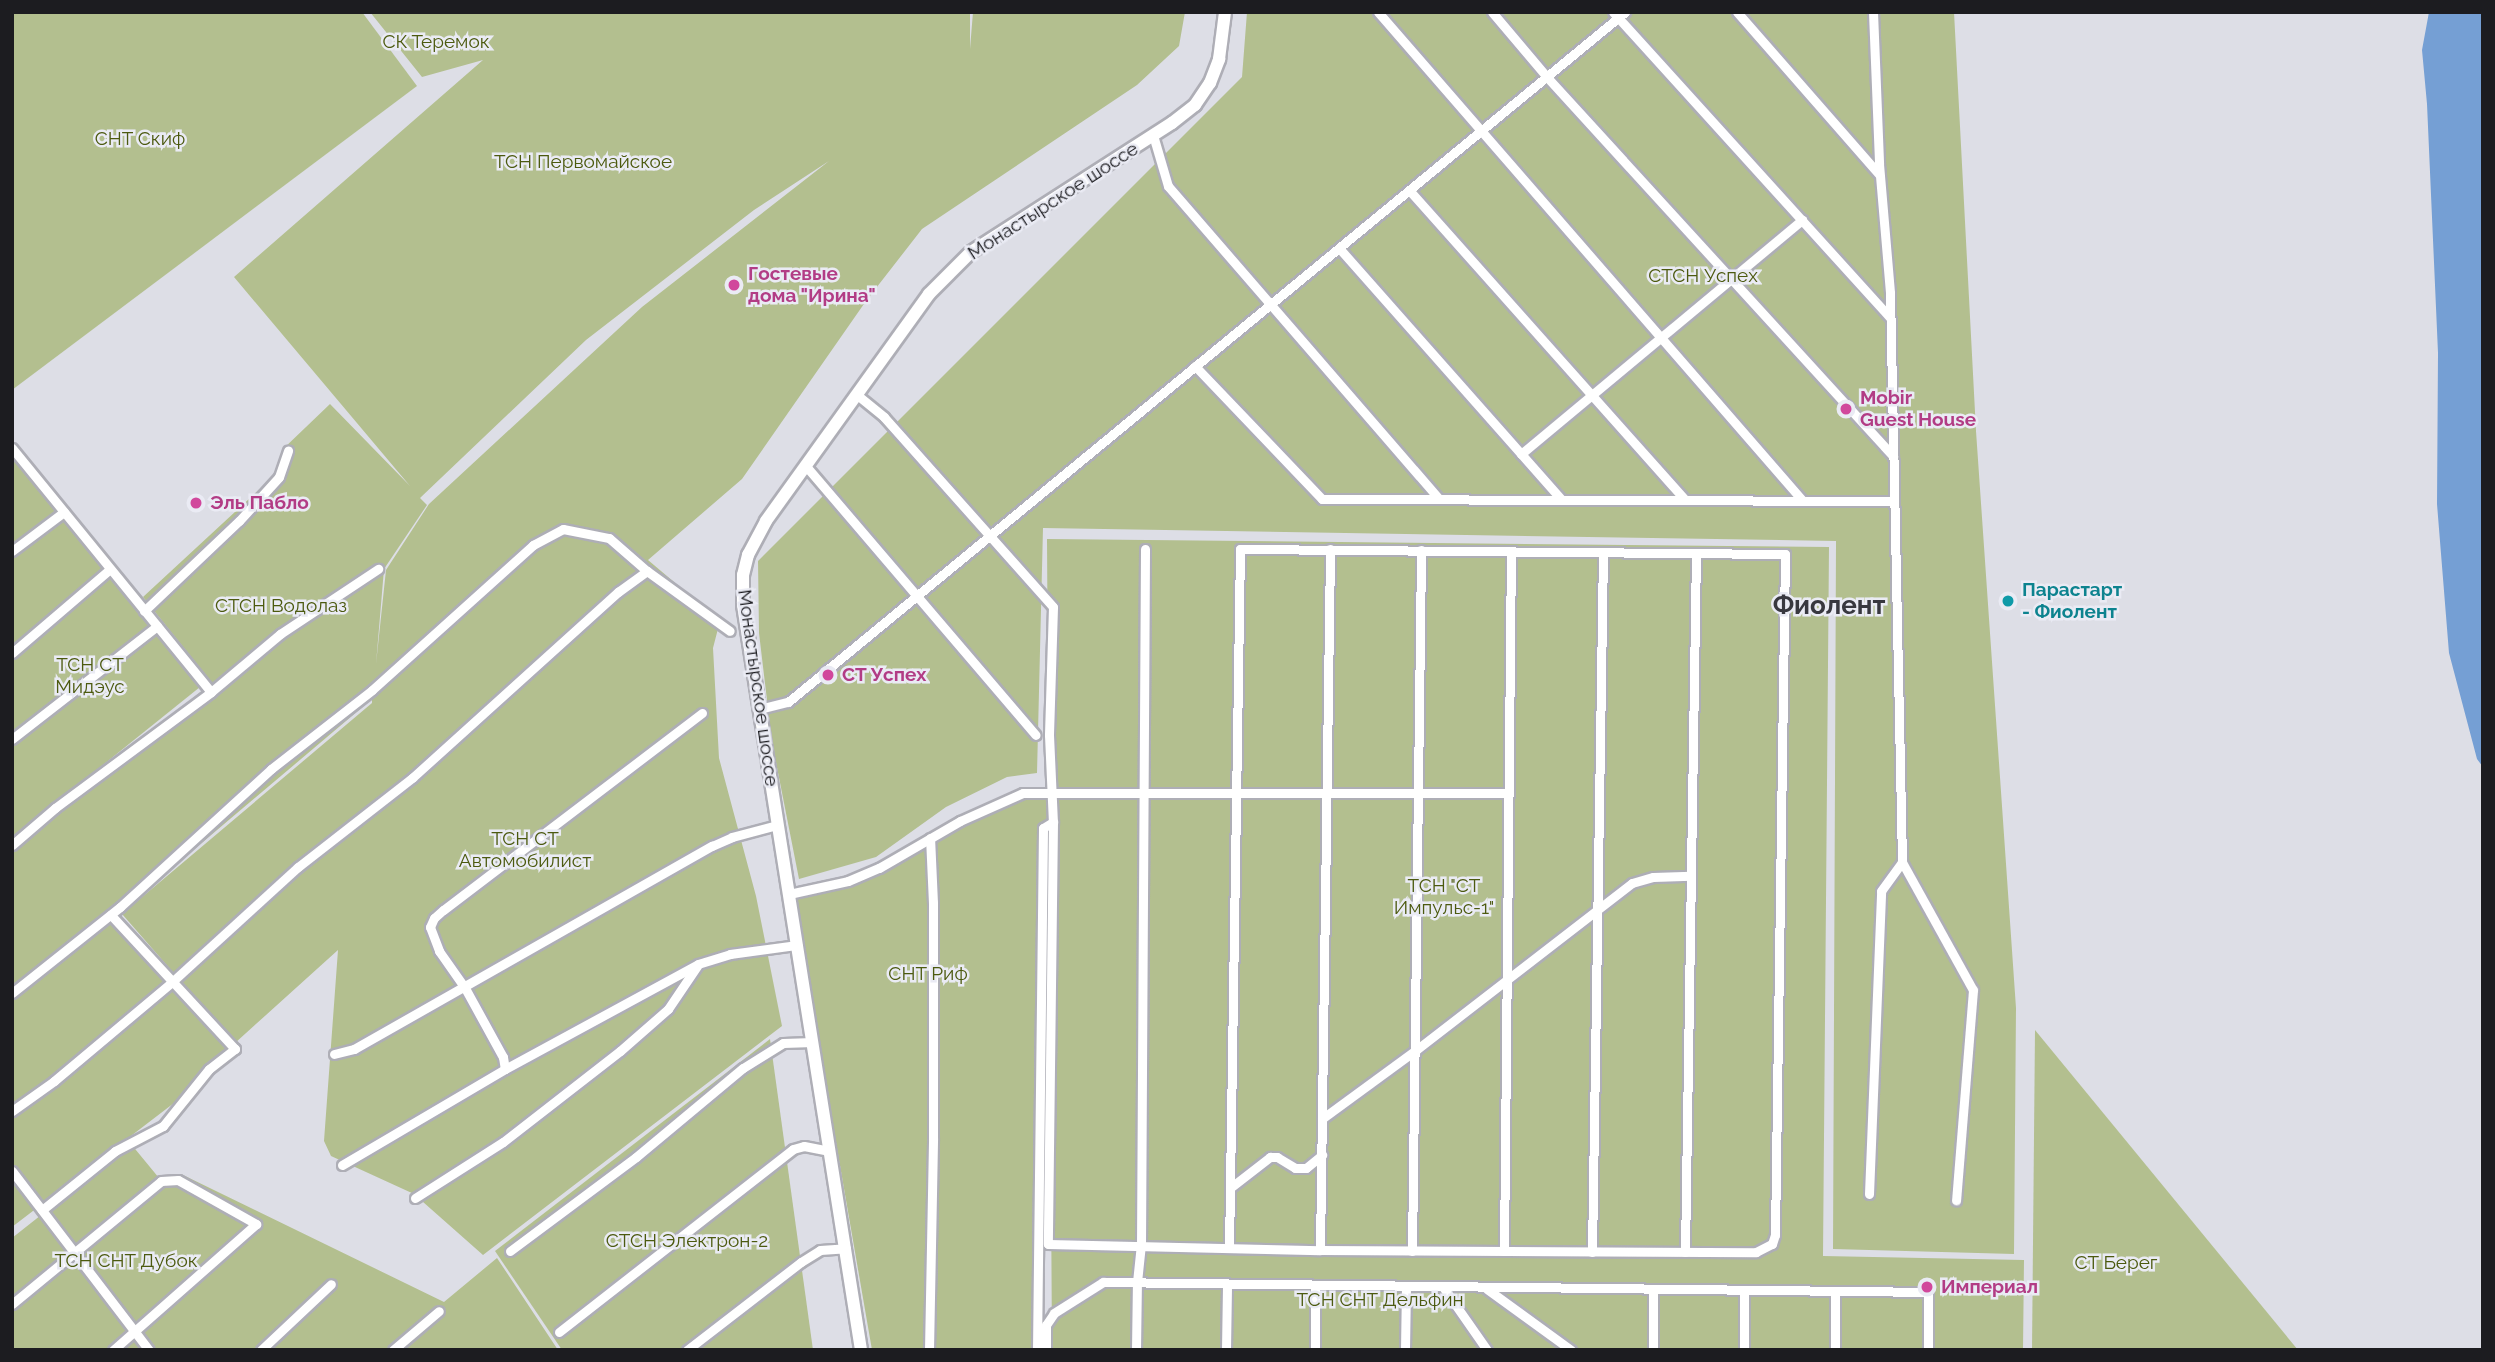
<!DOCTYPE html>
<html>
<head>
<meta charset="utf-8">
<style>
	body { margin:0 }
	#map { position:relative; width:2495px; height:1362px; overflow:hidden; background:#dddee6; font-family:Raleway,sans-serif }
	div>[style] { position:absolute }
	.green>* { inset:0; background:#b3bf8f }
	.water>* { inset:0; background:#759fd4 }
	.roads { filter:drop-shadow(2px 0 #aeaeb6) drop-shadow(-2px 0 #aeaeb6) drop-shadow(0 2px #aeaeb6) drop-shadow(0 -2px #aeaeb6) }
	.street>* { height:9px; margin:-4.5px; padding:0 4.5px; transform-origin:4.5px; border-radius:4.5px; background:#fff }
	.secondary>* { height:12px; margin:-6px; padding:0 6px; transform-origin:6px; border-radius:6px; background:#fff }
	.dots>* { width:19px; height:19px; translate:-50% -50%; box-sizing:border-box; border:4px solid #eaebf4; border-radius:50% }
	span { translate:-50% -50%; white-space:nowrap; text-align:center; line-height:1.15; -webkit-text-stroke:5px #eaebf4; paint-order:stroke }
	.park-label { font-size:19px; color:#4c5a0f }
	.street-label { font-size:19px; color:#1c1c20 }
	.hotel-label { font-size:19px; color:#b23c85; font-weight:700 }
	.left { translate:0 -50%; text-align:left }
	.culture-label { font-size:19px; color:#0d838f; font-weight:700 }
	.district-label { font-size:26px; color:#38383f; font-weight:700 }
	.frame { position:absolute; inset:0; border:14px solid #1c1c20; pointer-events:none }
</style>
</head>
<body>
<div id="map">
	<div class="green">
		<i style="clip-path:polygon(12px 12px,362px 12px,417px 86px,12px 390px)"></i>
		<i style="clip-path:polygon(evenodd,370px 12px,970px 12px,970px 49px,973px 12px,1185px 12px,1179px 46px,1137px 85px,922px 229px,866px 301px,742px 479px,648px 560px,720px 621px,713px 648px,719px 758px,756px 896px,782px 1026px,483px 1255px,414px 1194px,331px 1156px,324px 1141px,338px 950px,235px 1043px,122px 914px,372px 703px,372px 699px,119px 913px,238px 1054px,12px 1227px,12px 841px,212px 683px,143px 597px,276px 474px,282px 450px,330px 404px,410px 486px,234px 277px,483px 60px,422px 77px,370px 12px,829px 161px,642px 307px,429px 504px,386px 570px,376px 664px,384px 569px,427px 505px,420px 498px,586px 340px,754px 210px,829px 161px)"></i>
		<i style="clip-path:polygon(1247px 12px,1954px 12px,1976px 431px,2016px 1008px,2014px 1254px,1833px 1249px,1836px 541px,1043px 528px,1037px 773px,1007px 777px,946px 807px,876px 857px,799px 879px,772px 742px,759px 633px,758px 561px,1242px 77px)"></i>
		<i style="clip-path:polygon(12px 457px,200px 687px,12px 838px)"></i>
		<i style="clip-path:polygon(1047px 539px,1829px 547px,1823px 1256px,2024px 1260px,2023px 1350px,1052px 1350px)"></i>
		<i style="clip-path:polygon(1048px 793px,1041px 1350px,872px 1350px,794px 900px,910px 850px,1018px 794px)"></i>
		<i style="clip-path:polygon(2035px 1030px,2298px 1350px,2032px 1350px)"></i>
		<i style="clip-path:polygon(770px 1039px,813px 1350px,562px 1350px,495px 1251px)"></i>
		<i style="clip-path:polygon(131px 1144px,159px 1178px,181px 1174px,444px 1302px,497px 1258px,558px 1350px,12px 1350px,12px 1238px)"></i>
	</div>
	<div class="water">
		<i style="clip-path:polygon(2429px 12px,2483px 12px,2483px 767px,2477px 759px,2449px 653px,2437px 504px,2438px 353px,2427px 104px,2422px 50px)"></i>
	</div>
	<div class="roads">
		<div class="street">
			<i style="left:1378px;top:12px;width:646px;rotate:49.01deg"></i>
			<i style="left:1492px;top:12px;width:84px;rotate:49.8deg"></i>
			<i style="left:1546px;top:76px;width:515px;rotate:47.6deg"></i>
			<i style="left:1613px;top:12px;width:412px;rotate:47.8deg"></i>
			<i style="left:1737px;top:12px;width:215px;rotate:48.8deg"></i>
			<i style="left:1873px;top:12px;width:152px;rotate:87.7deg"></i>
			<i style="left:1879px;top:164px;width:129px;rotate:85.1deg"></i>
			<i style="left:1890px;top:293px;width:569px;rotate:88.79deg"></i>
			<i style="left:1902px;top:862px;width:146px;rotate:61deg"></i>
			<i style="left:1973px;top:990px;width:211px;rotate:94.6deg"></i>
			<i style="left:1153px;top:135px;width:53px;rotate:73.6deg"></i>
			<i style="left:1168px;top:186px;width:413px;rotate:49.1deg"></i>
			<i style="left:1409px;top:190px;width:414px;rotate:48.3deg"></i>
			<i style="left:1339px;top:248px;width:334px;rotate:48.5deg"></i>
			<i style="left:1195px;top:366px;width:184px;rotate:46.3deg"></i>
			<i style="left:1322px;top:499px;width:572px;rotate:0.2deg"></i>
			<i style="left:856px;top:394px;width:36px;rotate:39deg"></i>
			<i style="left:884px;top:417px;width:254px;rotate:48.3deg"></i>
			<i style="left:1053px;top:607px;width:128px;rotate:91.8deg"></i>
			<i style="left:1049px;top:735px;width:87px;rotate:87.4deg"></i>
			<i style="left:1053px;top:822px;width:422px;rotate:90.7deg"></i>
			<i style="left:1048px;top:1244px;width:272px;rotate:1.3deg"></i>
			<i style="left:1320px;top:1250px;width:436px;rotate:0.3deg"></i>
			<i style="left:1756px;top:1252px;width:18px;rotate:-27deg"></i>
			<i style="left:1772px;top:1244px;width:9px;rotate:-72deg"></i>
			<i style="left:1775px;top:1235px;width:681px;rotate:-89.16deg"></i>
			<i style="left:1785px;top:554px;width:545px;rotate:-179.47deg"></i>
			<i style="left:1240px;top:549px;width:699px;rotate:90.9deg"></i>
			<i style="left:12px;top:448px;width:315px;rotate:50.8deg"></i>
			<i style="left:1521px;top:454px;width:366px;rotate:-39.8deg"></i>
			<i style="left:805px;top:465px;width:355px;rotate:49.5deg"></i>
			<i style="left:12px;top:551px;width:65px;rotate:-36.9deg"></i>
			<i style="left:144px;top:611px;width:131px;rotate:-43.5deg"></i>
			<i style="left:239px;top:521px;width:59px;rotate:-47.7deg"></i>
			<i style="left:279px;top:477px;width:28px;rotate:-71deg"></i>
			<i style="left:12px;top:653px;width:129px;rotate:-40.6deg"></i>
			<i style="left:759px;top:709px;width:30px;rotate:-14deg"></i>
			<i style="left:788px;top:702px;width:1085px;rotate:-39.5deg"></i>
			<i style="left:702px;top:713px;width:325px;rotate:142.7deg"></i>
			<i style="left:443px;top:910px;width:12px;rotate:138deg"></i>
			<i style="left:434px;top:918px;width:10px;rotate:114deg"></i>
			<i style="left:430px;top:927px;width:26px;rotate:69deg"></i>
			<i style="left:439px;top:951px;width:45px;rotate:54.9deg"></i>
			<i style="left:465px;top:988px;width:79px;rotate:61.2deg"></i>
			<i style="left:503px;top:1057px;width:12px;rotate:81deg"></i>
			<i style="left:505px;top:1069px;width:220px;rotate:-28.5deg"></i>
			<i style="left:698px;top:964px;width:34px;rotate:-17deg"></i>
			<i style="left:730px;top:954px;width:68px;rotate:-7.7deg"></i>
			<i style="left:12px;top:739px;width:184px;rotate:-37.9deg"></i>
			<i style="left:12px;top:845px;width:57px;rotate:-40.7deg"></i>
			<i style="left:55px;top:808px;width:194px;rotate:-36.6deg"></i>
			<i style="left:211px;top:692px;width:90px;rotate:-40deg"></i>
			<i style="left:280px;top:634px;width:118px;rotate:-33.6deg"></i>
			<i style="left:789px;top:894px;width:60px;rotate:-12.4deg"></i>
			<i style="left:848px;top:881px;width:34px;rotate:-23deg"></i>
			<i style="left:879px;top:868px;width:94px;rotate:-30.1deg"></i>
			<i style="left:960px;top:821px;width:69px;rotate:-24deg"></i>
			<i style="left:1023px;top:793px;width:485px"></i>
			<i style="left:12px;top:993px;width:138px;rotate:-38.5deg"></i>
			<i style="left:120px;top:907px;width:205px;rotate:-42.4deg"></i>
			<i style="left:271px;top:769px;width:128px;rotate:-38deg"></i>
			<i style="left:372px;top:690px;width:217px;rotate:-42deg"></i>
			<i style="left:533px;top:545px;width:34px;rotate:-28deg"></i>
			<i style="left:563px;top:529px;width:47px;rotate:11.1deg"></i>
			<i style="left:609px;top:538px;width:50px;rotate:41deg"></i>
			<i style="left:647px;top:571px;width:102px;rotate:35.9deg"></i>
			<i style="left:334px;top:1054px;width:21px;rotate:-14deg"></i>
			<i style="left:354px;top:1049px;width:412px;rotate:-29.6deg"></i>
			<i style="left:712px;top:846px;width:22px;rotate:-24deg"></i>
			<i style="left:732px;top:837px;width:47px;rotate:-14.9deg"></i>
			<i style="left:12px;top:1111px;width:52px;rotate:-35.5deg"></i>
			<i style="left:54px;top:1081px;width:155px;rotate:-40deg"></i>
			<i style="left:173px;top:981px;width:169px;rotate:-42.4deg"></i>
			<i style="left:298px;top:867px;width:145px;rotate:-38deg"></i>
			<i style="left:412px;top:778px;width:278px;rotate:-42.1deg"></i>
			<i style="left:618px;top:592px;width:36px;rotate:-36deg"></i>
			<i style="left:1323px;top:1118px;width:115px;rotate:-36.2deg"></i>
			<i style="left:1416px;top:1050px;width:273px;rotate:-37.7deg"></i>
			<i style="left:1632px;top:883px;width:22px;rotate:-16deg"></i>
			<i style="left:1653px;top:877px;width:38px;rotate:-2deg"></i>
			<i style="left:342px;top:1165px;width:189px;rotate:-30.5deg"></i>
			<i style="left:12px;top:1171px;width:225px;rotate:52.6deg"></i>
			<i style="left:1230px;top:1188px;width:51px;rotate:-37.8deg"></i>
			<i style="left:1270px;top:1157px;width:7px"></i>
			<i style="left:1277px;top:1157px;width:21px;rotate:31deg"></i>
			<i style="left:1295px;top:1168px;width:11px"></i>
			<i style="left:1306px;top:1168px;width:21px;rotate:-39deg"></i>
			<i style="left:1869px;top:1194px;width:303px;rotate:-87.7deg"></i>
			<i style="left:1881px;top:891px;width:36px;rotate:-54deg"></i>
			<i style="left:415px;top:1198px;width:104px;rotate:-32.5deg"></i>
			<i style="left:503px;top:1142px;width:148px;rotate:-37.9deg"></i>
			<i style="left:620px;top:1051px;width:64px;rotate:-41.2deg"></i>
			<i style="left:668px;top:1009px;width:52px;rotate:-56deg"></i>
			<i style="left:42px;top:1210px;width:94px;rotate:-38.9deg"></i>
			<i style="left:115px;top:1151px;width:54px;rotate:-27.5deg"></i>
			<i style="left:163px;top:1126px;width:73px;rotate:-51.1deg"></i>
			<i style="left:209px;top:1069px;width:33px;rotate:-38deg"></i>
			<i style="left:235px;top:1049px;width:183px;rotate:-132.8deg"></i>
			<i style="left:1320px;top:1250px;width:701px;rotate:-89.18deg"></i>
			<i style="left:510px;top:1251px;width:157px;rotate:-36.7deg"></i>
			<i style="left:636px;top:1157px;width:139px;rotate:-39.8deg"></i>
			<i style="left:743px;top:1068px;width:47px;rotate:-32deg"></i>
			<i style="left:783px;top:1043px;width:30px;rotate:-2deg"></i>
			<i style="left:1412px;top:1251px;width:701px;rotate:-89.26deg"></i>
			<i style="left:1504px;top:1251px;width:700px;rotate:-89.43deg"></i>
			<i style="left:1592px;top:1252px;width:700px;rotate:-89.1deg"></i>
			<i style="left:1685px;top:1252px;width:699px;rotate:-89.1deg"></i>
			<i style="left:1443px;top:1287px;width:77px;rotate:55.1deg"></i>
			<i style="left:1487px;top:1289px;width:104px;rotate:36deg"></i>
			<i style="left:1653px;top:1290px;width:60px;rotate:90deg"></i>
			<i style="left:12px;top:1304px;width:193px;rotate:-39.5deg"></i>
			<i style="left:161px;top:1181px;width:17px;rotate:-3deg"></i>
			<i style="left:178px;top:1180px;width:90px;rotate:29.4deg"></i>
			<i style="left:256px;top:1224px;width:191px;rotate:138.6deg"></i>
			<i style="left:559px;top:1332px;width:297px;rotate:-38deg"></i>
			<i style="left:793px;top:1149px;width:11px;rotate:-15deg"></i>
			<i style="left:804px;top:1146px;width:26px;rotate:11deg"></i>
			<i style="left:261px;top:1350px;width:96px;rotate:-43.3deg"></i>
			<i style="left:393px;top:1350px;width:60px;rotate:-40.3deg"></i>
			<i style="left:687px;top:1350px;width:144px;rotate:-37.7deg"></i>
			<i style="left:801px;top:1262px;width:22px;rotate:-32deg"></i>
			<i style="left:820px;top:1250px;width:26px;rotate:-4deg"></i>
			<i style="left:929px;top:1350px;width:212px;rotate:-88.9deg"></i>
			<i style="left:933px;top:1138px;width:235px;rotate:-90deg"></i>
			<i style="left:933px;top:903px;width:65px;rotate:-92.6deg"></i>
			<i style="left:1037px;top:1350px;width:522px;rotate:-89.34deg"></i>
			<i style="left:1043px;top:828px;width:12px;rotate:-31deg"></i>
			<i style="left:1046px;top:1350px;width:25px;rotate:-90deg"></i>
			<i style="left:1046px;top:1325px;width:14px;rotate:-56deg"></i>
			<i style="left:1054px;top:1313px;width:58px;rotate:-32.3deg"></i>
			<i style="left:1103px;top:1282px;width:825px;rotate:0.69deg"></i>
			<i style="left:1928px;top:1292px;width:58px;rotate:90deg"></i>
			<i style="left:1136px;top:1350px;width:68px;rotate:-89.2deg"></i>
			<i style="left:1137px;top:1282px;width:36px;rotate:-84deg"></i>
			<i style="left:1141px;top:1246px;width:697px;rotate:-89.67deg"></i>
			<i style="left:1226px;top:1350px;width:66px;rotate:-89.1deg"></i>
			<i style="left:1315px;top:1350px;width:65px;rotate:-90deg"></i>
			<i style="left:1405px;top:1350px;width:64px;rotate:-89.1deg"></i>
			<i style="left:1744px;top:1350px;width:59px;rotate:-90deg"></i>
			<i style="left:1835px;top:1350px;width:59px;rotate:-90deg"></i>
		</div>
		<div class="secondary">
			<i style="left:861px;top:1350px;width:754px;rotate:-99deg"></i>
			<i style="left:743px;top:605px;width:30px;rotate:-90deg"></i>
			<i style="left:743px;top:575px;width:21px;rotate:-76deg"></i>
			<i style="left:748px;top:555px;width:38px;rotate:-62deg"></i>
			<i style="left:766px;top:521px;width:279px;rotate:-54.3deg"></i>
			<i style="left:929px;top:294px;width:59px;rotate:-45deg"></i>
			<i style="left:971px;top:252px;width:239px;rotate:-32.7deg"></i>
			<i style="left:1172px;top:123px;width:29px;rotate:-38deg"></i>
			<i style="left:1195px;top:105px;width:27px;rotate:-56deg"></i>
			<i style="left:1210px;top:83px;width:26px;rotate:-69deg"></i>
			<i style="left:1219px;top:59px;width:47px;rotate:-82.7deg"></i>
		</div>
	</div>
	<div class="dots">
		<i style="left:734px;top:285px;background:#d1479c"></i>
		<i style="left:1846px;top:409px;background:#d1479c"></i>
		<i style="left:196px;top:503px;background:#d1479c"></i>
		<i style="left:2008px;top:601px;background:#0f9aa8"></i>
		<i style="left:828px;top:675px;background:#d1479c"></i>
		<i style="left:1927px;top:1287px;background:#d1479c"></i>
	</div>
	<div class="park-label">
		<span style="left:436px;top:42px">СК Теремок</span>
		<span style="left:140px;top:139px">СНТ Скиф</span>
		<span style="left:583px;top:162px">ТСН Первомайское</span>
		<span style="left:1703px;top:276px">СТСН Успех</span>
		<span style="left:281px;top:606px">СТСН Водолаз</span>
		<span style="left:90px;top:676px">ТСН СТ<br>Мидэус</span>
		<span style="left:525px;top:850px">ТСН СТ<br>Автомобилист</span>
		<span style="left:1444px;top:897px">ТСН "СТ<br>Импульс-1"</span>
		<span style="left:928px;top:974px">СНТ Риф</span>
		<span style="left:687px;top:1241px">СТСН Электрон-2</span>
		<span style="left:126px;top:1261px">ТСН СНТ Дубок</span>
		<span style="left:2116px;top:1263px">СТ Берег</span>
		<span style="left:1380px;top:1300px">ТСН СНТ Дельфин</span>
	</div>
	<div class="street-label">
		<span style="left:1053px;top:201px;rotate:-33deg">Монастырское шоссе</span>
		<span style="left:758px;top:688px;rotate:82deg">Монастырское шоссе</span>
	</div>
	<div class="hotel-label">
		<span class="left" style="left:748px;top:285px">Гостевые<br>дома "Ирина"</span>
		<span class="left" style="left:1860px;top:409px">Mobir<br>Guest House</span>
		<span class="left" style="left:210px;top:503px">Эль Пабло</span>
		<span class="left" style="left:842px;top:675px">СТ Успех</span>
		<span class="left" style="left:1941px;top:1287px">Империал</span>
	</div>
	<div class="culture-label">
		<span class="left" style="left:2022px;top:601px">Парастарт<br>- Фиолент</span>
	</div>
	<div class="district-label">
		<span style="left:1829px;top:606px">Фиолент</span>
	</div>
	<div class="frame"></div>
</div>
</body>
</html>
